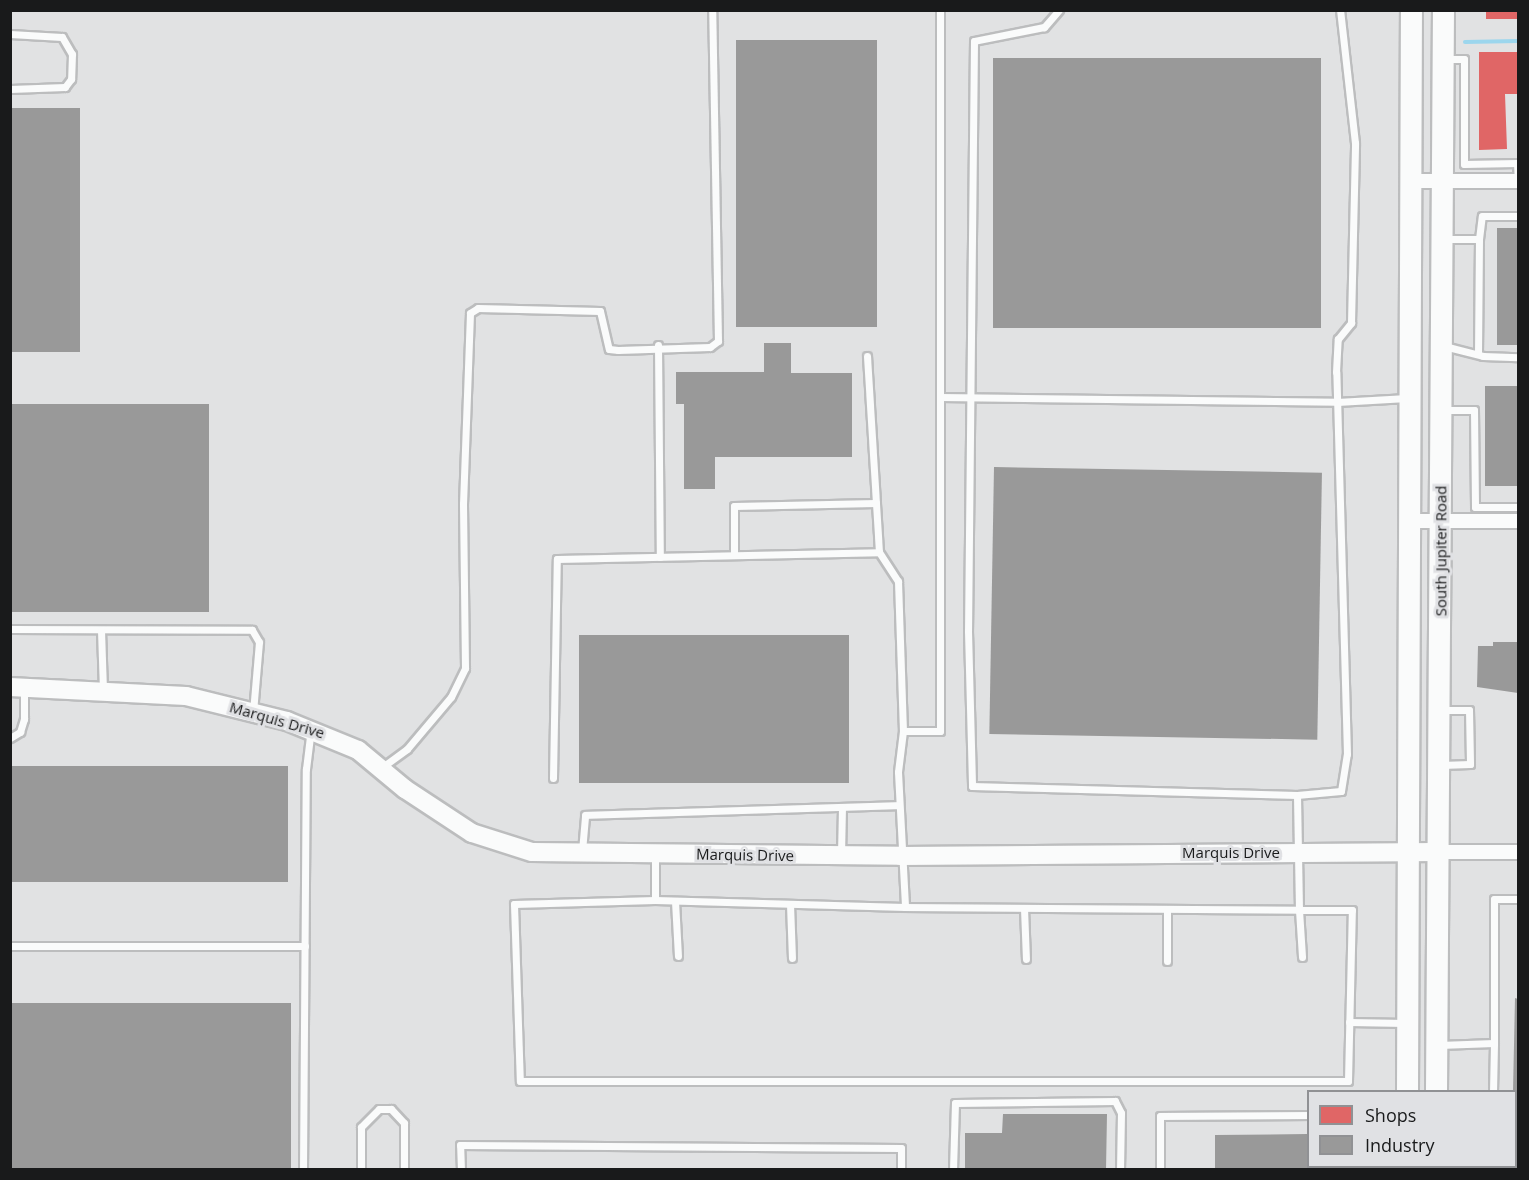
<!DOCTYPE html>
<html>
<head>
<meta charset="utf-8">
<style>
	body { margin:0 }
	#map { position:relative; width:1529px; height:1180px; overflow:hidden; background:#e1e2e3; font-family:"Open Sans",sans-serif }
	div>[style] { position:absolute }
	.shops>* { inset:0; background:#e06666; transform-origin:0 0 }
	.industry>* { inset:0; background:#999; transform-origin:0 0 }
	.stream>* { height:4px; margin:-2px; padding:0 2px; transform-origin:2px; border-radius:2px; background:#9cd6ed }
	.roads { filter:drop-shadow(2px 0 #bcbdbe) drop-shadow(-2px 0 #bcbdbe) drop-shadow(0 2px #bcbdbe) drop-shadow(0 -2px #bcbdbe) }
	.lane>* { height:7px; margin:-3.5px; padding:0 3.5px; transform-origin:3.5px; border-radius:3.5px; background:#fafbfb }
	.street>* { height:14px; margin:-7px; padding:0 7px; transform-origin:7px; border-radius:7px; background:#fafbfb }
	.secondary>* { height:18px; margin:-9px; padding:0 9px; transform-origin:9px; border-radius:9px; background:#fafbfb }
	.primary>* { height:21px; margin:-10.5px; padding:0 10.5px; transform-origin:10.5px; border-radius:10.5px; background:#fafbfb }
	span { translate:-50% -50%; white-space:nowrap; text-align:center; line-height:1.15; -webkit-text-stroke:6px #e0e1e4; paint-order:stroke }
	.street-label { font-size:15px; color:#191a1b }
	.frame { position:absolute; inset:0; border:12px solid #191a1b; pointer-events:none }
	.legend { position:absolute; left:1307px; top:1090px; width:210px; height:78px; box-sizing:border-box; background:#e0e1e4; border:2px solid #909194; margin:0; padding:8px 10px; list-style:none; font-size:18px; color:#191a1b }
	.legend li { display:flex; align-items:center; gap:12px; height:30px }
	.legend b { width:30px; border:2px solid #909194 }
</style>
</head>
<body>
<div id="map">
	<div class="shops">
		<i style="left:1486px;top:10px;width:32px;height:9px"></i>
		<i style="clip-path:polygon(1479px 52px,1518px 52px,1518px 94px,1505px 94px,1507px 149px,1479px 150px)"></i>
	</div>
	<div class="industry">
		<i style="left:736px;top:40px;width:141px;height:287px"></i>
		<i style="left:993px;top:58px;width:328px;height:270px"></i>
		<i style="left:80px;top:108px;width:244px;height:70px;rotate:90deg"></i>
		<i style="left:1497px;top:228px;width:21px;height:117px"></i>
		<i style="clip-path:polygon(764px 343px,791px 343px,791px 373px,852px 373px,852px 457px,715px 457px,715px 489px,684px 489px,684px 404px,676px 404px,676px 372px,764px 372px)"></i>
		<i style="left:1485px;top:386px;width:33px;height:100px"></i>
		<i style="left:10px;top:404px;width:199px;height:208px"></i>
		<i style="left:994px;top:467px;width:328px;height:267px;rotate:1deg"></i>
		<i style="left:849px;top:635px;width:148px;height:270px;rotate:90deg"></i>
		<i style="clip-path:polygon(1493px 642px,1518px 642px,1518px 693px,1477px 687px,1478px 646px,1493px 646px)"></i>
		<i style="left:10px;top:766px;width:278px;height:116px"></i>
		<i style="clip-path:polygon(1515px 998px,1518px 999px,1518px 1115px,1513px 1092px)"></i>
		<i style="left:10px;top:1003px;width:281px;height:167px"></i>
		<i style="clip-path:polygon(1003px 1114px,1107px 1114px,1106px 1170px,965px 1170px,965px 1133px,1002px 1133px)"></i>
		<i style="left:1516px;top:1121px;width:2px;height:44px"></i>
		<i style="clip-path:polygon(1308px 1134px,1308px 1166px,1342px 1170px,1215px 1170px,1215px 1135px)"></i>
	</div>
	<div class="stream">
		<i style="left:1465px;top:42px;width:53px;rotate:-1.1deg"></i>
	</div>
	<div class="roads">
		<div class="lane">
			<i style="left:940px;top:10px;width:721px;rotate:90deg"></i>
			<i style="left:940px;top:731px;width:37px;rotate:180deg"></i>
			<i style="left:903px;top:731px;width:41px;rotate:97deg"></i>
			<i style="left:898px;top:772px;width:135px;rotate:87deg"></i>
			<i style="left:905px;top:907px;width:394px;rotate:0.4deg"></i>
			<i style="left:1299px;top:910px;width:115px;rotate:-91deg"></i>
			<i style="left:1059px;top:10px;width:23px;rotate:131deg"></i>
			<i style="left:1044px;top:27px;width:71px;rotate:168.7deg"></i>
			<i style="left:974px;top:41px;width:590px;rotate:90.58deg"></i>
			<i style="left:968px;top:631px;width:155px;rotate:88.5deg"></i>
			<i style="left:972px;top:786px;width:325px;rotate:1.6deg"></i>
			<i style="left:1297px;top:795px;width:44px;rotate:-5.2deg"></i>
			<i style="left:1341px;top:791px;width:37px;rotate:-81deg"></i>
			<i style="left:1347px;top:754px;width:382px;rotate:-91.6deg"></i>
			<i style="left:1336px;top:372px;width:33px;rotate:-87deg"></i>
			<i style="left:1338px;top:339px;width:21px;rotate:-51deg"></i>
			<i style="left:1351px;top:323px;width:180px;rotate:-88.7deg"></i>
			<i style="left:1355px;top:143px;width:134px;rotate:-96.4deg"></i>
			<i style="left:10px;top:34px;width:52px;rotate:3.3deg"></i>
			<i style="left:62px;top:37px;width:20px;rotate:60deg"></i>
			<i style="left:72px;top:54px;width:25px;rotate:92deg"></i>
			<i style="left:71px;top:79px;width:10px;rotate:127deg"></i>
			<i style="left:65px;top:87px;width:55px;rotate:177.9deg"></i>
			<i style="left:1445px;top:59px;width:19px"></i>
			<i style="left:1464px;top:59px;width:105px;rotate:90deg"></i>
			<i style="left:1464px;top:164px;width:53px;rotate:-1.1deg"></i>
			<i style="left:1517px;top:163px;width:18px;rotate:87deg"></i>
			<i style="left:1445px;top:239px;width:34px"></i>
			<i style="left:1479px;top:239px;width:23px;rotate:-83deg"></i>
			<i style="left:1482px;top:216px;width:36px"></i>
			<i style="left:658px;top:345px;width:212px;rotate:89.5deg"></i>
			<i style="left:1444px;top:346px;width:40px;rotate:14.4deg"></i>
			<i style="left:1483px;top:356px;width:35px;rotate:2deg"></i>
			<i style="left:1478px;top:354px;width:115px;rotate:-89.5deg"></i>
			<i style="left:867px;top:356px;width:196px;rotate:86.5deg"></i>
			<i style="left:940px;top:397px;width:397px;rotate:0.7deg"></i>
			<i style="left:1337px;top:402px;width:70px;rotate:-3.3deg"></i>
			<i style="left:1444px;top:410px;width:30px"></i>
			<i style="left:1474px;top:410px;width:97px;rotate:89.4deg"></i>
			<i style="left:1475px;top:507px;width:43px"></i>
			<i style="left:734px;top:555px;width:49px;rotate:-90deg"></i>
			<i style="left:734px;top:506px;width:142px;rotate:-1.2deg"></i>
			<i style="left:10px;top:629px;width:242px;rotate:0.2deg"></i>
			<i style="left:252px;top:630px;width:14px;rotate:60deg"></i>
			<i style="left:259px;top:642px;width:70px;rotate:94.9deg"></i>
			<i style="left:101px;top:630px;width:60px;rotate:88.1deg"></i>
			<i style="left:1440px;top:710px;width:29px"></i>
			<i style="left:1469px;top:710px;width:54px;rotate:88.9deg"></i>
			<i style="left:1470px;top:764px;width:29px;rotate:178deg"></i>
			<i style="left:10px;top:738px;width:12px;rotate:-31deg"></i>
			<i style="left:20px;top:732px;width:14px;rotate:-73deg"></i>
			<i style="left:24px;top:719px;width:29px;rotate:-90deg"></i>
			<i style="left:381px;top:768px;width:32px;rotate:-36deg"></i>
			<i style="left:407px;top:749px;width:68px;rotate:-49.8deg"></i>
			<i style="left:451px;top:697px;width:32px;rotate:-64deg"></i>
			<i style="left:465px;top:668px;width:164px;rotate:-90.7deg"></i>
			<i style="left:463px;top:504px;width:191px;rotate:-87.9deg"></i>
			<i style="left:470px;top:313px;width:9px;rotate:-32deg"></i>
			<i style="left:478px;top:308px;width:122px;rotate:1.4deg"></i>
			<i style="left:600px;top:311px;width:39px;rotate:77deg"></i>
			<i style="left:609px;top:349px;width:9px;rotate:6deg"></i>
			<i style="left:618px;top:350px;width:92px;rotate:-1.9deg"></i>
			<i style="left:710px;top:347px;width:10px;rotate:-37deg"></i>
			<i style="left:718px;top:341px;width:331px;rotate:-91deg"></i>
			<i style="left:553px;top:778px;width:219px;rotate:-89deg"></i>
			<i style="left:557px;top:559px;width:322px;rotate:-1.2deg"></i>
			<i style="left:879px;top:552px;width:35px;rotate:57deg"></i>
			<i style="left:898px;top:581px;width:150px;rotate:88.1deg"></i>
			<i style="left:582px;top:851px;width:36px;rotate:-85deg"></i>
			<i style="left:585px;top:815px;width:314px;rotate:-1.8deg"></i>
			<i style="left:655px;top:855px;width:45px;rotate:90deg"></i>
			<i style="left:655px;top:900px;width:250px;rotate:1.6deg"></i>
			<i style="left:841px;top:855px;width:48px;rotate:-88.8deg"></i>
			<i style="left:655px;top:900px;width:141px;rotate:178.4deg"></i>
			<i style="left:514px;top:904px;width:177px;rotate:88.1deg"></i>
			<i style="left:520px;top:1081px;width:828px"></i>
			<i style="left:1348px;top:1081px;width:171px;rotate:-88.7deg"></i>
			<i style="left:1352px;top:910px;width:53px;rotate:180deg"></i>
			<i style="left:1299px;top:910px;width:47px;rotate:86.3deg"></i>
			<i style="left:675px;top:901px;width:55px;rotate:86.9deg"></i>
			<i style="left:790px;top:904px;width:54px;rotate:87.9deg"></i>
			<i style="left:1024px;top:908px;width:51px;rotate:87.8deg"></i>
			<i style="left:1167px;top:909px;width:52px;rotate:90deg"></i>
			<i style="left:10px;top:946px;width:295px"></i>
			<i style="left:1349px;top:1022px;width:56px;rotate:1deg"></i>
			<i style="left:1439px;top:1045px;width:55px;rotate:-2.1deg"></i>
			<i style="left:1494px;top:1043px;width:144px;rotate:-90deg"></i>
			<i style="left:1494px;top:899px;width:24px"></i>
			<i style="left:1493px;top:1092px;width:49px;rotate:-88.8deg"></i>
			<i style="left:1362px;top:1166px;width:4px;rotate:90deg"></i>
			<i style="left:303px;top:1170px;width:401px;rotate:-89.6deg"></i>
			<i style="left:306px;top:769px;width:38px;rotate:-83deg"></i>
			<i style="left:361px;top:1170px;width:43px;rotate:-90deg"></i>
			<i style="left:361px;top:1127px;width:25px;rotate:-45deg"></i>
			<i style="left:379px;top:1109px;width:12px"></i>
			<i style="left:391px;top:1109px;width:19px;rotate:47deg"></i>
			<i style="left:404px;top:1123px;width:47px;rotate:90deg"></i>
			<i style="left:461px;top:1170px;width:25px;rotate:-92deg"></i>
			<i style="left:460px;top:1145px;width:441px;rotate:0.4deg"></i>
			<i style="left:901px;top:1148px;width:22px;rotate:90deg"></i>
			<i style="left:953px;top:1170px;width:67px;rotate:-88.3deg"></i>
			<i style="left:955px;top:1103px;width:160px;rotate:-0.7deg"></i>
			<i style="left:1115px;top:1101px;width:13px;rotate:63deg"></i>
			<i style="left:1121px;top:1113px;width:57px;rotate:91deg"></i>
			<i style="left:1160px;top:1170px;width:54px;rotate:-90deg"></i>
			<i style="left:1160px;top:1116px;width:148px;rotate:-0.4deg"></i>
			<i style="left:1490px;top:1170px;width:4px;rotate:-90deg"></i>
		</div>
		<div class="street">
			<i style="left:1411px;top:181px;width:107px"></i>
			<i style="left:1409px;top:521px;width:109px"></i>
			<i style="left:1438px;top:852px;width:80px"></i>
		</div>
		<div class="secondary">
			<i style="left:10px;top:687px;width:176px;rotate:2.9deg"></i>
			<i style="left:186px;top:696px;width:104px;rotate:13.9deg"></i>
			<i style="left:287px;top:721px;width:77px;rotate:22.2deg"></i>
			<i style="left:358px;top:750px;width:61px;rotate:39.7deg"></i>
			<i style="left:405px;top:789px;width:80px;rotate:33.3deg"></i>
			<i style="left:472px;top:833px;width:63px;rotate:17.6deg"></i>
			<i style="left:532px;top:852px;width:369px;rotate:0.6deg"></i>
			<i style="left:901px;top:856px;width:537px;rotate:-0.43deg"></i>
		</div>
		<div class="primary">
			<i style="left:1407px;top:1092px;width:1082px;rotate:-89.79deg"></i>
			<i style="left:1436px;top:1092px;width:1082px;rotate:-89.63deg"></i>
			<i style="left:1406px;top:1170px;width:4px;rotate:-90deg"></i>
			<i style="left:1436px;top:1170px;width:4px;rotate:-90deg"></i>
		</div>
	</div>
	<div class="street-label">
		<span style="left:1441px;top:551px;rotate:-90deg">South Jupiter Road</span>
		<span style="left:277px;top:720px;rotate:16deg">Marquis Drive</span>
		<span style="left:1231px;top:853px">Marquis Drive</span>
		<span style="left:745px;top:855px;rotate:1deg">Marquis Drive</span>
	</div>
	<div class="frame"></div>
	<ul class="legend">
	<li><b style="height:16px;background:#e06666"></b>Shops</li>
	<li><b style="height:16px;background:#999"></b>Industry</li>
	</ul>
</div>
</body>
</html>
